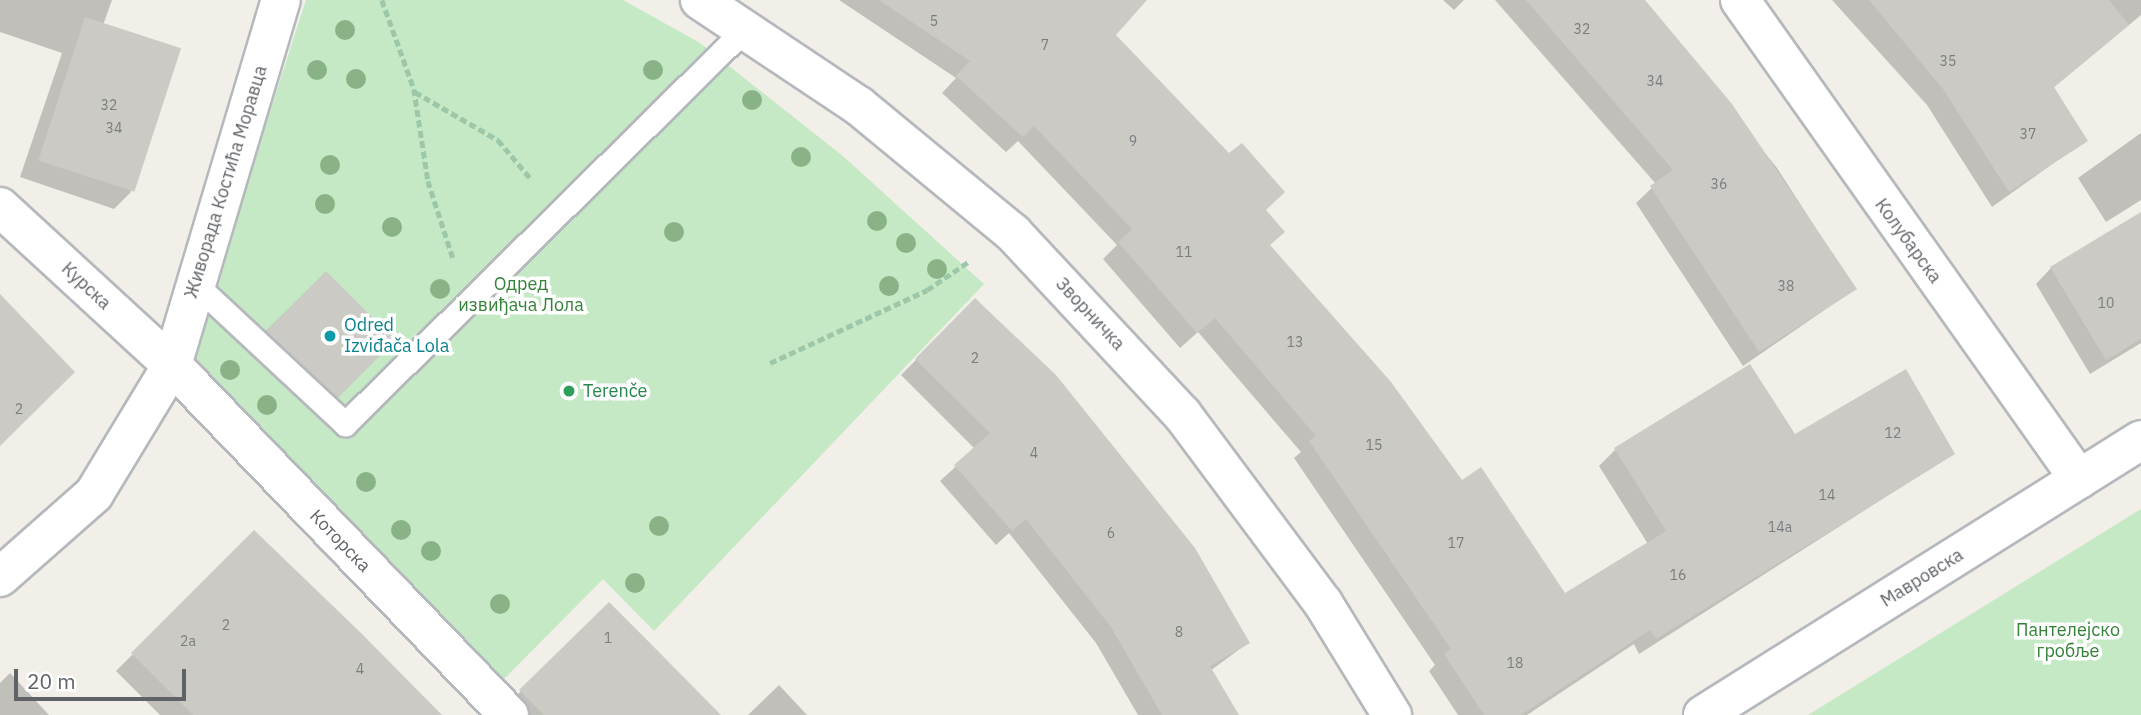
<!DOCTYPE html>
<html>
<head>
<meta charset="utf-8">
<style>
	body { margin:0 }
	#map { position:relative; width:2141px; height:715px; overflow:hidden; background:#f1efe8; font-family:"IBM Plex Sans",sans-serif }
	div>[style] { position:absolute }
	.green>* { inset:0; background:#c5e8c5 }
	.shadow>* { inset:0; background:#0003; transform-origin:0 0 }
	.building>* { inset:0; background:#cccac5; transform-origin:0 0 }
	.path>* { height:4.5px; margin-top:-2.25px; transform-origin:0; background:repeating-linear-gradient(90deg,#9cc7a9 0 7px,transparent 0 10.5px) }
	.roads { filter:drop-shadow(2px 0 #b5b8bc) drop-shadow(-2px 0 #b5b8bc) drop-shadow(0 2px #b5b8bc) drop-shadow(0 -2px #b5b8bc) }
	.lane>* { height:23px; margin:-11.5px; padding:0 11.5px; transform-origin:11.5px; border-radius:11.5px; background:#fff }
	.street>* { height:38px; margin:-19px; padding:0 19px; transform-origin:19px; border-radius:19px; background:#fff }
	.trees>* { width:20px; height:20px; margin:-10px; border-radius:50%; background:#89b387 }
	.dots>* { width:19px; height:19px; translate:-50% -50%; box-sizing:border-box; border:4px solid #fff; border-radius:50% }
	span { translate:-50% -50%; white-space:nowrap; text-align:center; line-height:1.15; -webkit-text-stroke:7px #fff; paint-order:stroke }
	.number-label { font-size:14px; color:#7a7d7f }
	.number-label span { -webkit-text-stroke-width:0 }
	.street-label { font-size:18px; color:#5f6368 }
	.park-label { font-size:18px; color:#348238 }
	.culture-label { font-size:18px; color:#0d838f }
	.left { translate:0 -50%; text-align:left }
	.leisure-label { font-size:18px; color:#27864d }
	.scale { position:absolute; left:14px; top:669px; width:172px; height:32px; box-sizing:border-box; border:4px solid #5f6368; border-top:0; padding-left:9px; font-size:21px; line-height:24px; white-space:nowrap; color:#5f6368; -webkit-text-stroke:5px #fff; paint-order:stroke }
</style>
</head>
<body>
<div id="map">
	<div class="green">
		<i style="clip-path:polygon(306px 0,623px 0,700px 43px,844px 157px,984px 284px,654px 631px,603px 579px,497px 686px,184px 378px)"></i>
		<i style="clip-path:polygon(2141px 509px,2141px 715px,1808px 715px)"></i>
	</div>
	<div class="shadow">
		<i style="clip-path:polygon(0 0,112px 0,103px 25px,131px 192px,114px 209px,20px 177px,62px 53px,0 32px)"></i>
		<i style="clip-path:polygon(839px 0,1116px 0,1113px 35px,1264px 211px,1269px 246px,1462px 482px,1565px 596px,1648px 544px,1599px 466px,1615px 450px,1795px 436px,1953px 454px,1639px 654px,1634px 644px,1527px 715px,1458px 715px,1429px 671px,1435px 665px,1294px 458px,1301px 452px,1198px 332px,1180px 348px,1103px 259px,1117px 245px,1018px 141px,1006px 152px,942px 93px,956px 78px)"></i>
		<i style="clip-path:polygon(1443px 0,1464px 0,1454px 10px)"></i>
		<i style="clip-path:polygon(1495px 0,1642px 0,1777px 168px,1855px 289px,1743px 366px,1636px 203px,1656px 184px)"></i>
		<i style="clip-path:polygon(1832px 0,2141px 0,2141px 15px,2053px 88px,2086px 140px,1992px 207px,1927px 105px)"></i>
		<i style="clip-path:polygon(2141px 133px,2141px 200px,2106px 222px,2078px 178px)"></i>
		<i style="clip-path:polygon(2141px 240px,2141px 343px,2090px 374px,2036px 284px,2051px 268px)"></i>
		<i style="left:326px;top:273px;width:95px;height:105px;rotate:46deg"></i>
		<i style="clip-path:polygon(975px 300px,1248px 643px,1210px 671px,1237px 715px,1138px 715px,1096px 643px,1009px 533px,996px 545px,940px 481px,975px 449px,901px 375px)"></i>
		<i style="clip-path:polygon(254px 533px,439px 715px,160px 715px,116px 671px)"></i>
		<i style="clip-path:polygon(609px 604px,718px 715px,505px 715px,502px 710px)"></i>
		<i style="clip-path:polygon(10px 673px,49px 715px,0 715px,0 683px)"></i>
		<i style="clip-path:polygon(779px 685px,807px 715px,748px 715px)"></i>
	</div>
	<div class="building">
		<i style="clip-path:polygon(879px 0,1147px 0,1116px 35px,1229px 153px,1242px 143px,1285px 192px,1266px 210px,1285px 232px,1270px 245px,1391px 382px,1462px 480px,1481px 467px,1565px 593px,1666px 531px,1614px 448px,1750px 364px,1795px 434px,1906px 369px,1955px 454px,1656px 639px,1650px 630px,1521px 715px,1484px 715px,1444px 654px,1451px 649px,1309px 441px,1316px 436px,1215px 318px,1197px 333px,1118px 242px,1132px 229px,1034px 126px,1023px 137px,956px 76px,970px 61px)"></i>
		<i style="clip-path:polygon(1526px 0,1645px 0,1732px 104px,1857px 289px,1759px 352px,1650px 186px,1673px 170px)"></i>
		<i style="clip-path:polygon(1869px 0,2109px 0,2129px 25px,2054px 87px,2088px 141px,2009px 192px,1943px 89px)"></i>
		<i style="left:85px;top:17px;width:101px;height:151px;rotate:18deg"></i>
		<i style="clip-path:polygon(2141px 212px,2141px 339px,2106px 360px,2050px 267px)"></i>
		<i style="left:326px;top:271px;width:98px;height:85px;rotate:45deg"></i>
		<i style="clip-path:polygon(0 294px,75px 372px,0 446px)"></i>
		<i style="clip-path:polygon(975px 298px,1056px 375px,1195px 548px,1250px 643px,1210px 666px,1239px 715px,1162px 715px,1111px 627px,1026px 519px,1012px 531px,954px 465px,990px 433px,915px 359px)"></i>
		<i style="clip-path:polygon(254px 530px,361px 633px,442px 715px,193px 715px,131px 653px)"></i>
		<i style="clip-path:polygon(609px 602px,647px 640px,721px 715px,544px 715px,519px 690px)"></i>
	</div>
	<div class="path">
		<i style="left:382px;top:0;width:95px;rotate:70.2deg"></i>
		<i style="left:414px;top:89px;width:93px;rotate:81.3deg"></i>
		<i style="left:428px;top:181px;width:81px;rotate:72deg"></i>
		<i style="left:415px;top:92px;width:96px;rotate:30deg"></i>
		<i style="left:498px;top:140px;width:52px;rotate:49.6deg"></i>
		<i style="left:770px;top:363px;width:173px;rotate:-24.9deg"></i>
		<i style="left:927px;top:290px;width:50px;rotate:-34.3deg"></i>
	</div>
	<div class="roads">
		<div class="lane">
			<i style="left:194px;top:283px;width:207px;rotate:43deg"></i>
			<i style="left:345px;top:424px;width:564px;rotate:-44.64deg"></i>
		</div>
		<div class="street">
			<i style="left:700px;top:0;width:191px;rotate:33.7deg"></i>
			<i style="left:859px;top:106px;width:200px;rotate:39.5deg"></i>
			<i style="left:1013px;top:233px;width:248px;rotate:47deg"></i>
			<i style="left:1182px;top:414px;width:236px;rotate:53.3deg"></i>
			<i style="left:1323px;top:603px;width:132px;rotate:58.4deg"></i>
			<i style="left:1740px;top:0;width:587px;rotate:54.71deg"></i>
			<i style="left:0;top:207px;width:234px;rotate:42.6deg"></i>
			<i style="left:172px;top:365px;width:486px;rotate:46.1deg"></i>
			<i style="left:0;top:577px;width:125px;rotate:-41.4deg"></i>
			<i style="left:94px;top:494px;width:151px;rotate:-58.8deg"></i>
			<i style="left:172px;top:365px;width:381px;rotate:-73.4deg"></i>
			<i style="left:1703px;top:715px;width:517px;rotate:-32.12deg"></i>
		</div>
	</div>
	<div class="trees">
		<i style="left:345px;top:30px"></i>
		<i style="left:317px;top:70px"></i>
		<i style="left:653px;top:70px"></i>
		<i style="left:356px;top:79px"></i>
		<i style="left:752px;top:100px"></i>
		<i style="left:801px;top:157px"></i>
		<i style="left:330px;top:165px"></i>
		<i style="left:325px;top:204px"></i>
		<i style="left:877px;top:221px"></i>
		<i style="left:392px;top:227px"></i>
		<i style="left:674px;top:232px"></i>
		<i style="left:906px;top:243px"></i>
		<i style="left:937px;top:269px"></i>
		<i style="left:889px;top:286px"></i>
		<i style="left:440px;top:289px"></i>
		<i style="left:230px;top:370px"></i>
		<i style="left:267px;top:405px"></i>
		<i style="left:366px;top:482px"></i>
		<i style="left:659px;top:526px"></i>
		<i style="left:401px;top:530px"></i>
		<i style="left:431px;top:551px"></i>
		<i style="left:635px;top:583px"></i>
		<i style="left:500px;top:604px"></i>
	</div>
	<div class="dots">
		<i style="left:330px;top:336px;background:#0f9aa8"></i>
		<i style="left:569px;top:391px;background:#2e9e5b"></i>
	</div>
	<div class="number-label">
		<span style="left:934px;top:21px">5</span>
		<span style="left:1582px;top:29px">32</span>
		<span style="left:1045px;top:45px">7</span>
		<span style="left:1948px;top:61px">35</span>
		<span style="left:1655px;top:81px">34</span>
		<span style="left:109px;top:105px">32</span>
		<span style="left:114px;top:128px">34</span>
		<span style="left:2028px;top:134px">37</span>
		<span style="left:1133px;top:141px">9</span>
		<span style="left:1719px;top:184px">36</span>
		<span style="left:1184px;top:252px">11</span>
		<span style="left:1786px;top:286px">38</span>
		<span style="left:2106px;top:303px">10</span>
		<span style="left:1295px;top:342px">13</span>
		<span style="left:975px;top:358px">2</span>
		<span style="left:19px;top:409px">2</span>
		<span style="left:1893px;top:433px">12</span>
		<span style="left:1374px;top:445px">15</span>
		<span style="left:1034px;top:453px">4</span>
		<span style="left:1827px;top:495px">14</span>
		<span style="left:1780px;top:527px">14a</span>
		<span style="left:1111px;top:533px">6</span>
		<span style="left:1456px;top:543px">17</span>
		<span style="left:1678px;top:575px">16</span>
		<span style="left:226px;top:625px">2</span>
		<span style="left:1179px;top:632px">8</span>
		<span style="left:608px;top:638px">1</span>
		<span style="left:188px;top:641px">2a</span>
		<span style="left:1515px;top:663px">18</span>
		<span style="left:360px;top:669px">4</span>
	</div>
	<div class="street-label">
		<span style="left:226px;top:182px;rotate:-73deg">Живорада Костића Моравца</span>
		<span style="left:1908px;top:241px;rotate:54deg">Колубарска</span>
		<span style="left:86px;top:286px;rotate:43deg">Курска</span>
		<span style="left:1090px;top:314px;rotate:47deg">Зворничка</span>
		<span style="left:340px;top:541px;rotate:46deg">Которска</span>
		<span style="left:1922px;top:578px;rotate:-32deg">Мавровска</span>
	</div>
	<div class="park-label">
		<span style="left:521px;top:295px">Одред<br>извиђача Лола</span>
		<span style="left:2068px;top:641px">Пантелејско<br>гробље</span>
	</div>
	<div class="culture-label">
		<span class="left" style="left:344px;top:336px">Odred<br>Izviđača Lola</span>
	</div>
	<div class="leisure-label">
		<span class="left" style="left:583px;top:391px">Terenče</span>
	</div>
	<div class="scale">20 m</div>
</div>
</body>
</html>
